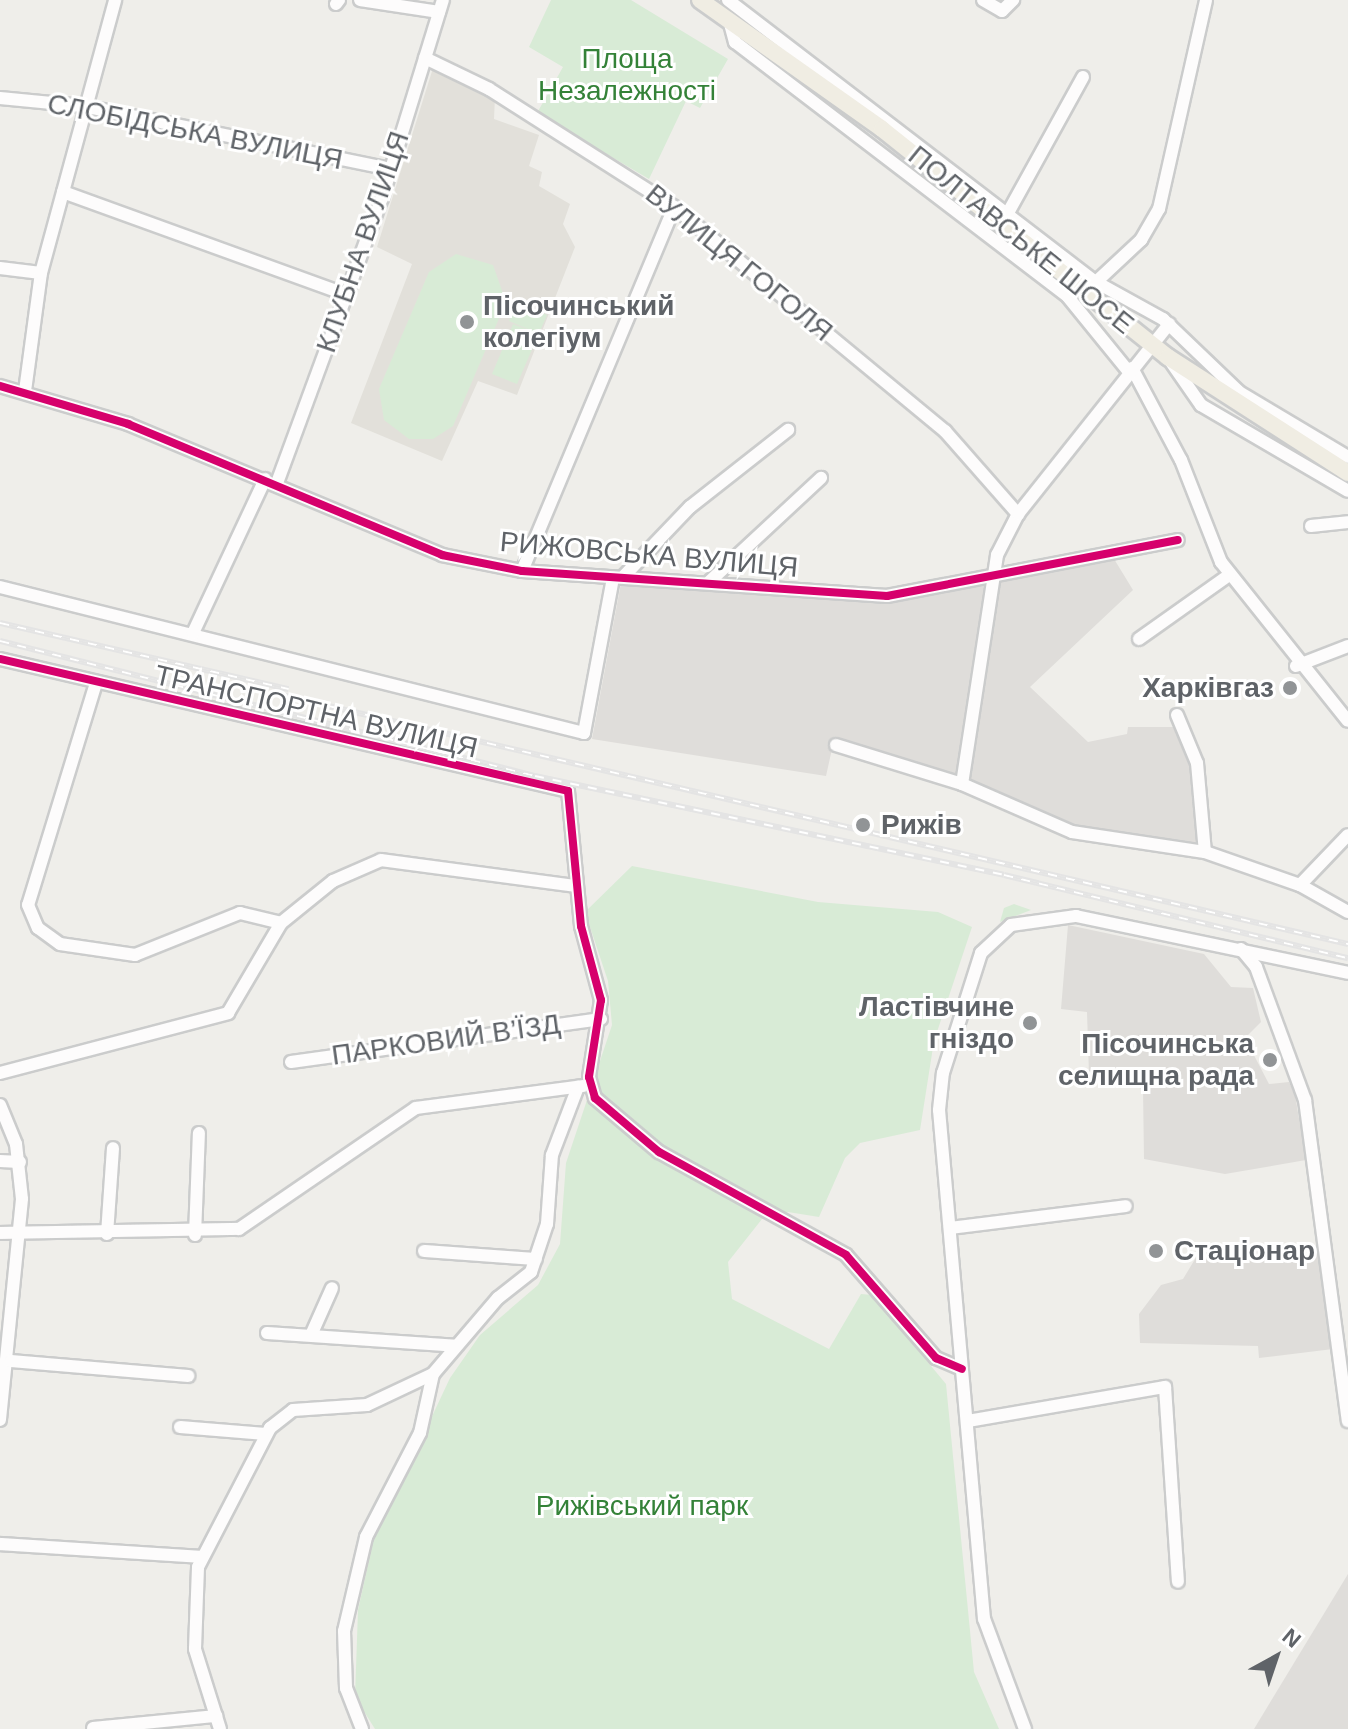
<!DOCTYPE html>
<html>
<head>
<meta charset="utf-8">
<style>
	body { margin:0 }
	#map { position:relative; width:1348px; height:1729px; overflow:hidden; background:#efeeea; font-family:Arial,sans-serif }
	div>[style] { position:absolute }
	.industrial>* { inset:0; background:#dfddda }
	.education>* { inset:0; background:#e2e0da }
	.green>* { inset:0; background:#d8ebd6 }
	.roads { filter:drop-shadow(2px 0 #cbcccc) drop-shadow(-2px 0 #cbcccc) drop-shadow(0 2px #cbcccc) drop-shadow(0 -2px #cbcccc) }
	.minor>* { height:12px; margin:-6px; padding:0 6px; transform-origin:6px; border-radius:6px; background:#fdfcfc }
	.highway>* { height:16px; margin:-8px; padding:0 8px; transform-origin:8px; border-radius:8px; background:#f0ede3 }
	.rail>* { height:6px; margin-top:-3px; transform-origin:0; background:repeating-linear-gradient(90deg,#fff 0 9px,#e4e4e4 0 18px); box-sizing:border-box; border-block:2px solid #e4e4e4 }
	.cycleway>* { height:8px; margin:-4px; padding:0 4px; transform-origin:4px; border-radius:4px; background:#d6006c }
	.dots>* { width:22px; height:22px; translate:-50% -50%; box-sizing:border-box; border:4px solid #fff; border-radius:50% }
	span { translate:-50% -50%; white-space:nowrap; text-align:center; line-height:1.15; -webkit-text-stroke:6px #fff; paint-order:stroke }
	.park-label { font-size:28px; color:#348238 }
	.street-label { font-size:28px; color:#5f6368 }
	.poi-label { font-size:28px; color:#5f6368; font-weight:700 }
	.left { translate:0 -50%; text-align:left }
	.right { translate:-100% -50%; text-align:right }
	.north { position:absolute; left:1236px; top:1617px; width:80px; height:80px; -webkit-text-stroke:6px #fff; paint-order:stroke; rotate:40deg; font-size:22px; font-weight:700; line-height:32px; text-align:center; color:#5f6368 }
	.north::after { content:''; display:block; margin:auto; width:28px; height:36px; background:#5f6368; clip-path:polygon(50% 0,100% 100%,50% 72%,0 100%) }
</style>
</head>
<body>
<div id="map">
	<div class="industrial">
		<i style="clip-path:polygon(1111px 554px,1133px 590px,1030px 687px,1088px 742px,1127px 734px,1128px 727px,1179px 727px,1199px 795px,1199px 847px,1071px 826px,832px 749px,826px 776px,592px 739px,621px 583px,890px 601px)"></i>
		<i style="clip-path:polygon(1068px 925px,1204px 954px,1231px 987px,1253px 988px,1261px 1022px,1245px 1038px,1269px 1084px,1289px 1082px,1295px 1095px,1306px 1160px,1225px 1174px,1144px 1159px,1143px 1089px,1089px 1075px,1087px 1012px,1061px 1009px)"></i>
		<i style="clip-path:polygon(1203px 1246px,1321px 1253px,1333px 1349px,1259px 1358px,1258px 1346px,1140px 1343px,1139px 1314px,1161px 1285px,1183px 1279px)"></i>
		<i style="clip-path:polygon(1348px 1574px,1348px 1729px,1254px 1729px)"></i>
	</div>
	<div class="education">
		<i style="clip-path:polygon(433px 68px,495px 97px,494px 119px,539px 135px,529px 166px,542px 172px,539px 186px,570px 204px,563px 224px,575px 247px,517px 395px,478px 381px,442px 461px,351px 423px,412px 264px,377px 247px)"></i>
	</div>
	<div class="green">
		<i style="clip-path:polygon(551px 0,631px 0,728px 59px,700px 108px,686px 101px,649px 179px,537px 113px,563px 67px,529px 47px)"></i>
		<i style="clip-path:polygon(456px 254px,493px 265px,506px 302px,453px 426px,433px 439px,409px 439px,384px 420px,379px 389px,429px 272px)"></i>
		<i style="clip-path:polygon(517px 302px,547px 315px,517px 384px,492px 374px,513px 324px,537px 333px,509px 321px)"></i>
		<i style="clip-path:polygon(632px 866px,818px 902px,938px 912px,972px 927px,934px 1041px,920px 1130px,860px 1143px,845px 1158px,819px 1217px,788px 1212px,762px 1219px,728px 1262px,732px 1299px,829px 1349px,861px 1294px,872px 1295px,946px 1384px,974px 1672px,999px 1729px,375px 1729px,355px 1697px,358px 1610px,373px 1542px,450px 1378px,480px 1335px,538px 1285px,560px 1244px,566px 1163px,612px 1025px,608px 981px,585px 912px)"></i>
		<i style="clip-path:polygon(1014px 904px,1031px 910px,1000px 922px,1004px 908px)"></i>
	</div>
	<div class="roads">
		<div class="minor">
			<i style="left:360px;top:0;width:80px;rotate:8.6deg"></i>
			<i style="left:728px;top:0;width:464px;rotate:37.5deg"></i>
			<i style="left:1096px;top:282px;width:77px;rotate:28.9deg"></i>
			<i style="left:1163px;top:319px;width:105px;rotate:43.8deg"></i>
			<i style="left:1239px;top:392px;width:127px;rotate:30.8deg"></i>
			<i style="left:983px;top:0;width:22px;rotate:30deg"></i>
			<i style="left:1002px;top:11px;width:16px;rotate:-45deg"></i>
			<i style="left:336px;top:4px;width:5px;rotate:-53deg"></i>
			<i style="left:729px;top:20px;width:23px;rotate:75deg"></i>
			<i style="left:735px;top:42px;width:419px;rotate:37.4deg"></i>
			<i style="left:1068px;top:297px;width:97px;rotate:50.9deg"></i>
			<i style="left:425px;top:58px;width:71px;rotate:25.8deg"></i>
			<i style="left:489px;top:89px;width:219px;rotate:32.5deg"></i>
			<i style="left:674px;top:207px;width:352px;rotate:39.6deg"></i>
			<i style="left:945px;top:431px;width:111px;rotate:48.7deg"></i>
			<i style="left:0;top:98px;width:83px;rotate:5.5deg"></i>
			<i style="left:83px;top:106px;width:313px;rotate:11.6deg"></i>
			<i style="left:63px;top:192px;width:302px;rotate:19.9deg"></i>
			<i style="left:1009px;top:211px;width:153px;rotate:-61.1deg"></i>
			<i style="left:0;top:268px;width:41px;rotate:7deg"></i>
			<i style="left:1096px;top:282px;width:62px;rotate:-43deg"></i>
			<i style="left:1141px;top:240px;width:36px;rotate:-60deg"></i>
			<i style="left:1159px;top:209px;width:214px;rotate:-77.3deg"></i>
			<i style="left:1169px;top:359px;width:56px;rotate:55.2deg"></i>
			<i style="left:1201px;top:405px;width:170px;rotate:30.3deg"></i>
			<i style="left:1132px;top:368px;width:104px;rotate:62deg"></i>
			<i style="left:1181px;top:460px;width:110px;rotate:68.6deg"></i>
			<i style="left:1221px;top:562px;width:203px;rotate:51.4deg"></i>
			<i style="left:0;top:386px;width:134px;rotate:16.5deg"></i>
			<i style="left:128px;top:424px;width:340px;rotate:22.6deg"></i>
			<i style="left:442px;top:555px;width:82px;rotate:11.3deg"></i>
			<i style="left:522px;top:571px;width:366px;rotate:3.9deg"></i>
			<i style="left:887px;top:596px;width:296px;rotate:-10.9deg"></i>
			<i style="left:25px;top:391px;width:119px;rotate:-82.3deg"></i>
			<i style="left:41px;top:273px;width:283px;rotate:-74.8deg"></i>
			<i style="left:277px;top:483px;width:304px;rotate:-69.8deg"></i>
			<i style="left:382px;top:198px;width:207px;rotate:-72.9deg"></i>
			<i style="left:1311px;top:526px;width:37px;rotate:-6deg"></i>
			<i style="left:522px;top:571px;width:394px;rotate:-67.3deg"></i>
			<i style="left:623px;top:577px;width:97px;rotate:-46.3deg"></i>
			<i style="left:690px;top:507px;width:125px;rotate:-38.2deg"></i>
			<i style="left:709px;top:582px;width:153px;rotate:-42.9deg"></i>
			<i style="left:0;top:587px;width:602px;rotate:14.04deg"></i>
			<i style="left:584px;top:733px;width:158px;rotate:-79.4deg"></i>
			<i style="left:193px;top:633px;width:170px;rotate:-64.9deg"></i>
			<i style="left:1139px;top:639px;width:110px;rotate:-35.4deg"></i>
			<i style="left:0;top:659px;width:583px;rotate:13.08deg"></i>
			<i style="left:568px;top:791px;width:136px;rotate:84.5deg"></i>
			<i style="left:581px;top:926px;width:77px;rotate:74.9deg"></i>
			<i style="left:601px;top:1000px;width:78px;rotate:98.9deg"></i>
			<i style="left:589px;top:1077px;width:22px;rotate:74deg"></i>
			<i style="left:595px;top:1098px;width:84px;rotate:40.2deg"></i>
			<i style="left:659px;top:1152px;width:213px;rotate:28.8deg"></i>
			<i style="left:846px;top:1255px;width:137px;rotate:48.9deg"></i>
			<i style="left:936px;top:1358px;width:28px;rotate:23deg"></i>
			<i style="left:1296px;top:666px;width:56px;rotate:-21deg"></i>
			<i style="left:96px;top:683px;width:232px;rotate:107deg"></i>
			<i style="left:28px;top:905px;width:25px;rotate:67deg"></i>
			<i style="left:38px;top:928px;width:27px;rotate:36deg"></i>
			<i style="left:60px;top:944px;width:76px;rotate:8.3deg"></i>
			<i style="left:135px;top:955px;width:113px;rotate:-21.8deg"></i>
			<i style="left:240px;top:913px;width:42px;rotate:13.7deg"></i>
			<i style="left:1177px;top:715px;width:52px;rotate:67.4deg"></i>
			<i style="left:1197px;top:763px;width:89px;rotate:84.9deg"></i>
			<i style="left:836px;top:745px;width:132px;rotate:17.2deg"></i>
			<i style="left:962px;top:784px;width:120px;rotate:23.6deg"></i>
			<i style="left:1072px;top:832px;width:134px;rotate:8.6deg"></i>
			<i style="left:1205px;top:852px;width:101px;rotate:19.2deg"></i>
			<i style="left:1300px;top:885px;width:55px;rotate:29.4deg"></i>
			<i style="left:962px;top:784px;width:232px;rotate:-81.3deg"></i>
			<i style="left:997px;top:555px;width:46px;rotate:-62.9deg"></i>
			<i style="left:1018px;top:514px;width:243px;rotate:-51.5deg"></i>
			<i style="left:1300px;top:885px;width:69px;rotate:-46.2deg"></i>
			<i style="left:1241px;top:949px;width:23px;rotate:50deg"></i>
			<i style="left:1256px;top:967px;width:142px;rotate:69.8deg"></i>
			<i style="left:1305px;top:1100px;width:324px;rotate:82.4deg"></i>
			<i style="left:291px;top:1062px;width:313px;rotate:-7.9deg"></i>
			<i style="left:0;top:1073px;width:236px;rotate:-14.7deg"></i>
			<i style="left:228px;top:1013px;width:104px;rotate:-59.5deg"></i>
			<i style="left:281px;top:923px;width:67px;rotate:-38.9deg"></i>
			<i style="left:333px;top:881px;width:52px;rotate:-23.6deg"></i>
			<i style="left:381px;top:860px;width:197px;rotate:7.6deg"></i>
			<i style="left:0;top:1105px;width:42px;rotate:67.7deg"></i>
			<i style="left:16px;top:1144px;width:55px;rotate:83.8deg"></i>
			<i style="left:22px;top:1199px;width:222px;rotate:95.7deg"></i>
			<i style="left:0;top:1161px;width:20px;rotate:3deg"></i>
			<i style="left:950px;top:1228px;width:177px;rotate:-7.1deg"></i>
			<i style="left:0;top:1233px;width:239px;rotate:-1deg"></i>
			<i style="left:239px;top:1229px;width:214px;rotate:-34.4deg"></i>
			<i style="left:416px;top:1108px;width:169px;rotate:-7.5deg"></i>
			<i style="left:107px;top:1234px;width:86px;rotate:-86deg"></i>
			<i style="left:195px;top:1235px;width:102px;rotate:-87.8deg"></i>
			<i style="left:424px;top:1251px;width:112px;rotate:4.1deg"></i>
			<i style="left:267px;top:1333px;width:189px;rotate:3.9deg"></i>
			<i style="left:312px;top:1333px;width:49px;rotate:-66deg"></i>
			<i style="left:11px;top:1361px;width:178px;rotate:4.8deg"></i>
			<i style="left:968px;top:1421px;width:200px;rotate:-9.8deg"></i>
			<i style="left:1165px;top:1387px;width:195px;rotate:86.2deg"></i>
			<i style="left:180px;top:1427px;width:86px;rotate:4.7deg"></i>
			<i style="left:0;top:1544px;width:201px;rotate:3.7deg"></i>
			<i style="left:93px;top:1728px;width:124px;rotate:-5.6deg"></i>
			<i style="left:220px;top:1729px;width:84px;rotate:-107.4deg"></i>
			<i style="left:195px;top:1649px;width:82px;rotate:-87.9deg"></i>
			<i style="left:198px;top:1567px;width:157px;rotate:-62.6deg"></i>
			<i style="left:270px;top:1428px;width:29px;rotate:-38deg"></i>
			<i style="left:293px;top:1410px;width:74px;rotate:-3.9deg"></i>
			<i style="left:367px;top:1405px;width:73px;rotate:-25.2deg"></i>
			<i style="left:362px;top:1729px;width:44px;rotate:-111.3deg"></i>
			<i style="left:346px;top:1688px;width:57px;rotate:-92deg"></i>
			<i style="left:344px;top:1631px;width:97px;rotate:-76.8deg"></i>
			<i style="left:366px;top:1537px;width:117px;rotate:-62.6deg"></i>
			<i style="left:420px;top:1433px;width:60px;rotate:-77.6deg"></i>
			<i style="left:433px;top:1374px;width:100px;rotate:-49.5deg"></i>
			<i style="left:498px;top:1298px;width:42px;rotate:-38.2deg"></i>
			<i style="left:531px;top:1272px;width:51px;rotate:-71.6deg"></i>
			<i style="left:547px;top:1224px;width:69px;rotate:-85.9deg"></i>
			<i style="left:552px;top:1155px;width:73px;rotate:-69.1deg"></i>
			<i style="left:1025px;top:1729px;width:117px;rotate:-110.4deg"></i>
			<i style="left:984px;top:1619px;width:511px;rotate:-95.05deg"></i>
			<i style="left:939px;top:1110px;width:37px;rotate:-84deg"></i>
			<i style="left:943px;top:1073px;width:126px;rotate:-72.4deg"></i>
			<i style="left:981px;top:953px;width:41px;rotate:-43deg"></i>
			<i style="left:1011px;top:925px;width:66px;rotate:-7.9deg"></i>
			<i style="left:1076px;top:916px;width:278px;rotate:11.8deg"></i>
		</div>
		<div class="highway">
			<i style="left:700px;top:0;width:223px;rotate:35.3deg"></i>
			<i style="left:882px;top:129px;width:366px;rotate:38.6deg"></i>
			<i style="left:1168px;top:357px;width:214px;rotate:32.8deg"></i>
		</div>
	</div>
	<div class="rail">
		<i style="left:0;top:623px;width:296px;rotate:12.9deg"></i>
		<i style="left:0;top:641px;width:552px;rotate:14.16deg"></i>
		<i style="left:535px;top:776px;width:479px;rotate:11.9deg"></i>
		<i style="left:1004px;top:875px;width:354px;rotate:13.6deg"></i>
		<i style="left:277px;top:694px;width:1100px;rotate:13.14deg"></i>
	</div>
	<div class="cycleway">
		<i style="left:0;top:386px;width:134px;rotate:16.5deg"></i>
		<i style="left:128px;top:424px;width:340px;rotate:22.6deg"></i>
		<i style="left:442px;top:555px;width:82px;rotate:11.3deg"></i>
		<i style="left:522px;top:571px;width:366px;rotate:3.9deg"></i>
		<i style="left:887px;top:596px;width:296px;rotate:-10.9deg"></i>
		<i style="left:0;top:659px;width:583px;rotate:13.08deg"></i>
		<i style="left:568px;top:791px;width:136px;rotate:84.5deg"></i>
		<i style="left:581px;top:926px;width:77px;rotate:74.9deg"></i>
		<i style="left:601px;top:1000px;width:78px;rotate:98.9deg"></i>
		<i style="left:589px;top:1077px;width:22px;rotate:74deg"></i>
		<i style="left:595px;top:1098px;width:84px;rotate:40.2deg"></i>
		<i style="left:659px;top:1152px;width:213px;rotate:28.8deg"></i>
		<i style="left:846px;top:1255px;width:137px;rotate:48.9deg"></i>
		<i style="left:936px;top:1358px;width:28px;rotate:23deg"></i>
	</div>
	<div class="dots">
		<i style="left:467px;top:322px;background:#919496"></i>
		<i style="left:1290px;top:688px;background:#919496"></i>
		<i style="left:863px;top:825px;background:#919496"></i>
		<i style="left:1030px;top:1023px;background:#919496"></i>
		<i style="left:1270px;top:1060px;background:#919496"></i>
		<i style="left:1156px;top:1251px;background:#919496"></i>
	</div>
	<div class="park-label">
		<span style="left:627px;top:75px">Площа<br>Незалежності</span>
		<span style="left:642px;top:1506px">Рижівський парк</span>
	</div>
	<div class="street-label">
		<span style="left:195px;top:132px;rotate:11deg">СЛОБІДСЬКА ВУЛИЦЯ</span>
		<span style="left:1021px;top:240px;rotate:39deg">ПОЛТАВСЬКЕ ШОСЕ</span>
		<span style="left:363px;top:242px;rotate:-71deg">КЛУБНА ВУЛИЦЯ</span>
		<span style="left:739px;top:263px;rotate:39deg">ВУЛИЦЯ ГОГОЛЯ</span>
		<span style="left:649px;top:555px;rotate:5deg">РИЖОВСЬКА ВУЛИЦЯ</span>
		<span style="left:316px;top:712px;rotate:13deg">ТРАНСПОРТНА ВУЛИЦЯ</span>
		<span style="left:446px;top:1040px;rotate:-8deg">ПАРКОВИЙ В’ЇЗД</span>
	</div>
	<div class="poi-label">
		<span class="left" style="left:483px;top:322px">Пісочинський<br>колегіум</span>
		<span class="right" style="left:1274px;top:688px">Харківгаз</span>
		<span class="left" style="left:881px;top:825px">Рижів</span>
		<span class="right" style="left:1014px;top:1023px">Ластівчине<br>гніздо</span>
		<span class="right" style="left:1254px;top:1060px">Пісочинська<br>селищна рада</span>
		<span class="left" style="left:1174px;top:1251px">Стаціонар</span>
	</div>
	<div class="north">N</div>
</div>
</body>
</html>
